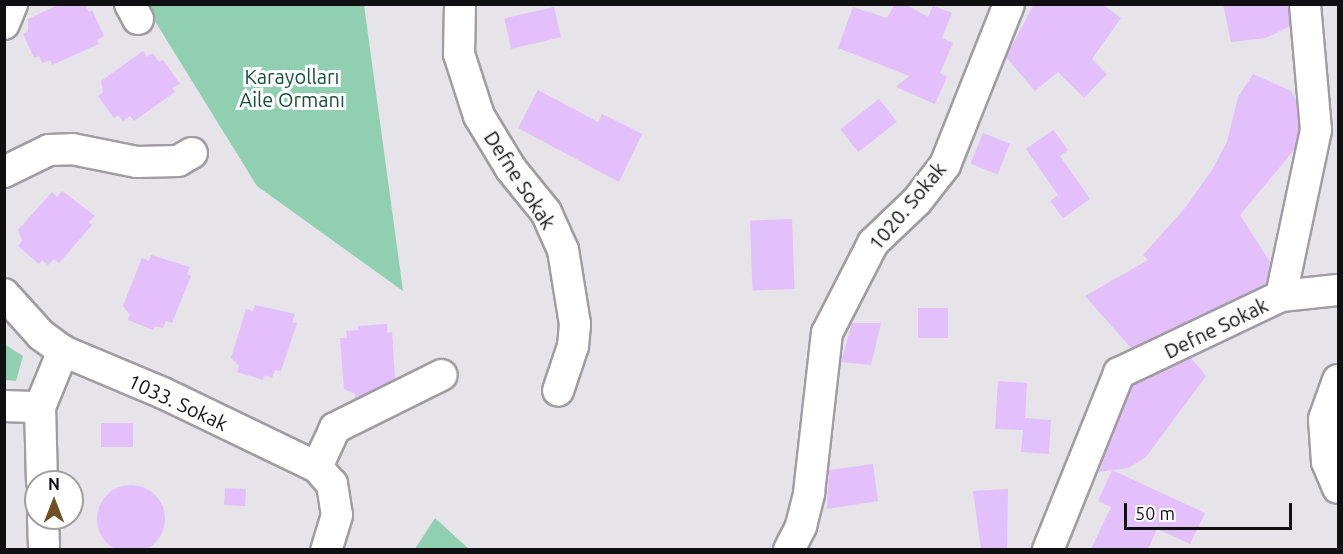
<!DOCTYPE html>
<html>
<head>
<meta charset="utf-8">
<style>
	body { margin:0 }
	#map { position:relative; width:1343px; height:554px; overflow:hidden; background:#e6e3e9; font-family:Ubuntu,sans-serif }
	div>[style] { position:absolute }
	.green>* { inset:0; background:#90d0b1 }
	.building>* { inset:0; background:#e3bffc; transform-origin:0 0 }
	.round { border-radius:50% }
	.roads { filter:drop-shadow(2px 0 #a09da2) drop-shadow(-2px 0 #a09da2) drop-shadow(0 2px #a09da2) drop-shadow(0 -2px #a09da2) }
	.minor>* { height:30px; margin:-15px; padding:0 15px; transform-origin:15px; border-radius:15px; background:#fff }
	span { translate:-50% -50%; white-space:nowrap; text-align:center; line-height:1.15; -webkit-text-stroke:6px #fff; paint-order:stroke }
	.park-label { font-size:20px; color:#155038 }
	.street-label { font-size:20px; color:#100f11 }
	.frame { position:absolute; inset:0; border:6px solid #100f11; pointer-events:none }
	.north { position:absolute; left:24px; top:470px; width:60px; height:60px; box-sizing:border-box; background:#fff; border:2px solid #9f9fa0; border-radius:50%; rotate:0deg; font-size:16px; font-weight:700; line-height:24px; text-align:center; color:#100f11 }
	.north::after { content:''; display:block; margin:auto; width:21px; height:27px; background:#6e5024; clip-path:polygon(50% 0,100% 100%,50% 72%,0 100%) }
	.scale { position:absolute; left:1124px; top:503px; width:168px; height:27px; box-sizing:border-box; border:3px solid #100f11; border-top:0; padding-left:8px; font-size:18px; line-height:21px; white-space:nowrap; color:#100f11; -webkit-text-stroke:4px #fff; paint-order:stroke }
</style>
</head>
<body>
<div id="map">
	<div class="green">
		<i style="clip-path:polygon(145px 5px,364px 5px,403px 291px,257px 186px)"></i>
		<i style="clip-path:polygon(4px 344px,23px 356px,16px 381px,5px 380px)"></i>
		<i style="clip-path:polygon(435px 518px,469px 549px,415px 549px)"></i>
	</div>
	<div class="building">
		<i style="clip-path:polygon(60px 4px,85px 4px,89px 12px,92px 10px,104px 36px,97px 40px,99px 44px,52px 65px,50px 60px,42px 63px,39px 56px,34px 58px,23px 34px,28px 31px,28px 19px)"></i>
		<i style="clip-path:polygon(895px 4px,905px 4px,928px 17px,933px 6px,952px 13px,942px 38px,953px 43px,940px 73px,947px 77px,935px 104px,896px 87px,909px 76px,838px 48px,853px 7px,887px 18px)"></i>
		<i style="clip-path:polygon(1034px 4px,1102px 4px,1121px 18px,1092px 59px,1107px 74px,1084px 98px,1058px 72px,1035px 91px,1006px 57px)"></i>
		<i style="clip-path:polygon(1223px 4px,1288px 4px,1290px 26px,1266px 38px,1231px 42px)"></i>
		<i style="left:554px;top:7px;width:31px;height:51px;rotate:77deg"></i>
		<i style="clip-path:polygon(143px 51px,147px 57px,153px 53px,159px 62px,163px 60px,180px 84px,172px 88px,175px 92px,134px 121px,130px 116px,123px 121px,118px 115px,114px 118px,98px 96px,103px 92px,101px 81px)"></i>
		<i style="clip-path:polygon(1253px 74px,1291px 91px,1296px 100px,1299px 129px,1294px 150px,1240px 215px,1270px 262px,1266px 284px,1131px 348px,1085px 296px,1148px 260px,1143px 255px,1185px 208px,1212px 170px,1227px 142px,1238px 97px)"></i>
		<i style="clip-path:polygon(538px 90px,598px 122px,602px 114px,642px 134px,619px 182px,518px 128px)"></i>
		<i style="left:879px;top:99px;width:29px;height:49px;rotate:52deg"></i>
		<i style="clip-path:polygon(1053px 130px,1068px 150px,1060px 156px,1090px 199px,1063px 218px,1050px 201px,1058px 195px,1026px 149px)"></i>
		<i style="left:983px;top:133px;width:29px;height:33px;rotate:22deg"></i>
		<i style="clip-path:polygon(62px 191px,95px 216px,89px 222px,92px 225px,59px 263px,54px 259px,48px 265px,42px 260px,39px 264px,18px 246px,22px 241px,18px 230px,52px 192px,57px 197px)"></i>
		<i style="left:792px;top:219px;width:70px;height:42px;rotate:88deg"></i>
		<i style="clip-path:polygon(151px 255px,190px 267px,187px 274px,191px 276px,172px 323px,166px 321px,163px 328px,155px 326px,153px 330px,128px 320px,130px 315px,123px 306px,142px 258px,149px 261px)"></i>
		<i style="clip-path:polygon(255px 305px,295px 314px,292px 322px,297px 323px,281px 371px,275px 370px,272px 378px,265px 375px,263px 380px,237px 372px,239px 366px,231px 358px,246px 309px,253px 311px)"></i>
		<i style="left:918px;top:308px;width:30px;height:30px"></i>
		<i style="clip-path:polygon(852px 323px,881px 323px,871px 365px,841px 362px)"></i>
		<i style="clip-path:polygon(387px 324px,387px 333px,392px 332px,395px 379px,355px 399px,355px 394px,344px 389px,340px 338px,347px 338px,346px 331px,358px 330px,358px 326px)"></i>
		<i style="clip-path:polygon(1191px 358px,1206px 376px,1146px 457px,1128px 468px,1099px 472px,1132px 386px)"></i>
		<i style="clip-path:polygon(998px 381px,1027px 383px,1025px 418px,1051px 420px,1049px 454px,1021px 452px,1023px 430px,995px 429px)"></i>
		<i style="left:133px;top:423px;width:24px;height:32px;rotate:90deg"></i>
		<i style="clip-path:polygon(873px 464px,878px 501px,827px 509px,829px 470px)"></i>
		<i style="clip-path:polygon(1112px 470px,1205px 513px,1190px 544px,1157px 529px,1148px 549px,1091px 549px,1111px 507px,1098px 501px)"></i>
		<i class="round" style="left:97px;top:485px;width:68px;height:68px"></i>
		<i style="left:225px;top:488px;width:21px;height:17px;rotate:3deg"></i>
		<i style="clip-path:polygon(1008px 489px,1007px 549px,981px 549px,973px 491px)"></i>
	</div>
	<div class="roads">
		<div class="minor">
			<i style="left:130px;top:4px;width:17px;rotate:62deg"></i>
			<i style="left:460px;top:4px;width:50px;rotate:91.1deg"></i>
			<i style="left:459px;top:54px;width:65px;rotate:72.1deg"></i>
			<i style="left:479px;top:116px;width:62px;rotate:58.9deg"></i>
			<i style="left:511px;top:169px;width:55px;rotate:50.9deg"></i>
			<i style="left:546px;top:212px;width:42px;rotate:65.9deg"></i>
			<i style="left:563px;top:250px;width:75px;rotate:80.8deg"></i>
			<i style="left:575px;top:324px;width:22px;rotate:95deg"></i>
			<i style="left:573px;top:346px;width:47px;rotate:108.4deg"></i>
			<i style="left:4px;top:24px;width:22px;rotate:-68deg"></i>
			<i style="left:4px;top:172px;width:50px;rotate:-26.1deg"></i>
			<i style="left:49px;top:150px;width:23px;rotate:-2deg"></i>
			<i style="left:72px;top:149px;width:66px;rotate:11.3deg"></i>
			<i style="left:137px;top:162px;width:41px;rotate:-1.4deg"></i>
			<i style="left:178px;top:161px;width:16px;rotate:-30deg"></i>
			<i style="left:4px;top:294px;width:55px;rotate:47.9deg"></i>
			<i style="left:41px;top:335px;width:27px;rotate:36deg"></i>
			<i style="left:63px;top:351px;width:108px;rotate:22.8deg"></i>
			<i style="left:163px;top:393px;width:171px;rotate:25.7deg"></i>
			<i style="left:317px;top:467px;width:23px;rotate:49deg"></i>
			<i style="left:332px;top:484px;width:31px;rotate:81deg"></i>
			<i style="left:337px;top:515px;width:37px;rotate:107deg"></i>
			<i style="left:1281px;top:296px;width:57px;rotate:-6deg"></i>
			<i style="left:1338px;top:380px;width:41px;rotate:109.7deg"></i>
			<i style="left:1324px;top:419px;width:43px;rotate:86deg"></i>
			<i style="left:1327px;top:462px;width:28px;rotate:67deg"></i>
			<i style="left:4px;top:406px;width:36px;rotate:2deg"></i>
			<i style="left:317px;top:467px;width:43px;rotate:-65.2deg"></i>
			<i style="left:335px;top:428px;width:119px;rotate:-26.4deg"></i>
			<i style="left:42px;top:482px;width:75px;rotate:-91.5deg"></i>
			<i style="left:40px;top:407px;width:61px;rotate:-67.7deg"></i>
			<i style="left:43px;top:518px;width:32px;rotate:88deg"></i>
			<i style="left:789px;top:550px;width:27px;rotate:-63deg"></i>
			<i style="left:801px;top:526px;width:34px;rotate:-76deg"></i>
			<i style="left:809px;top:493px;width:161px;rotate:-83.6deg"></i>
			<i style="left:827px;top:333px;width:101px;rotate:-62.9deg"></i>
			<i style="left:873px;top:243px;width:61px;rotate:-43.7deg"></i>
			<i style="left:917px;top:201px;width:46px;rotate:-52.1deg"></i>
			<i style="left:945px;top:165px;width:173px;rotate:-68.3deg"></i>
			<i style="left:1048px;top:550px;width:191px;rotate:-68.1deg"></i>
			<i style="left:1119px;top:373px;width:179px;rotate:-25.4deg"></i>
			<i style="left:1281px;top:296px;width:170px;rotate:-78.1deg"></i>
			<i style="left:1316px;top:130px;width:126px;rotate:-95deg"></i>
		</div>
	</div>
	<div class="park-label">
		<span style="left:292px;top:88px">Karayolları<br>Aile Ormanı</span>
	</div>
	<div class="street-label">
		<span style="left:520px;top:180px;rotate:57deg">Defne Sokak</span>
		<span style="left:907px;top:206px;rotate:-50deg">1020. Sokak</span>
		<span style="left:1216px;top:328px;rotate:-26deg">Defne Sokak</span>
		<span style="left:178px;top:402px;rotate:25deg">1033. Sokak</span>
	</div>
	<div class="frame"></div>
	<div class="north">N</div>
	<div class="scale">50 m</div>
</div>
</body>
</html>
